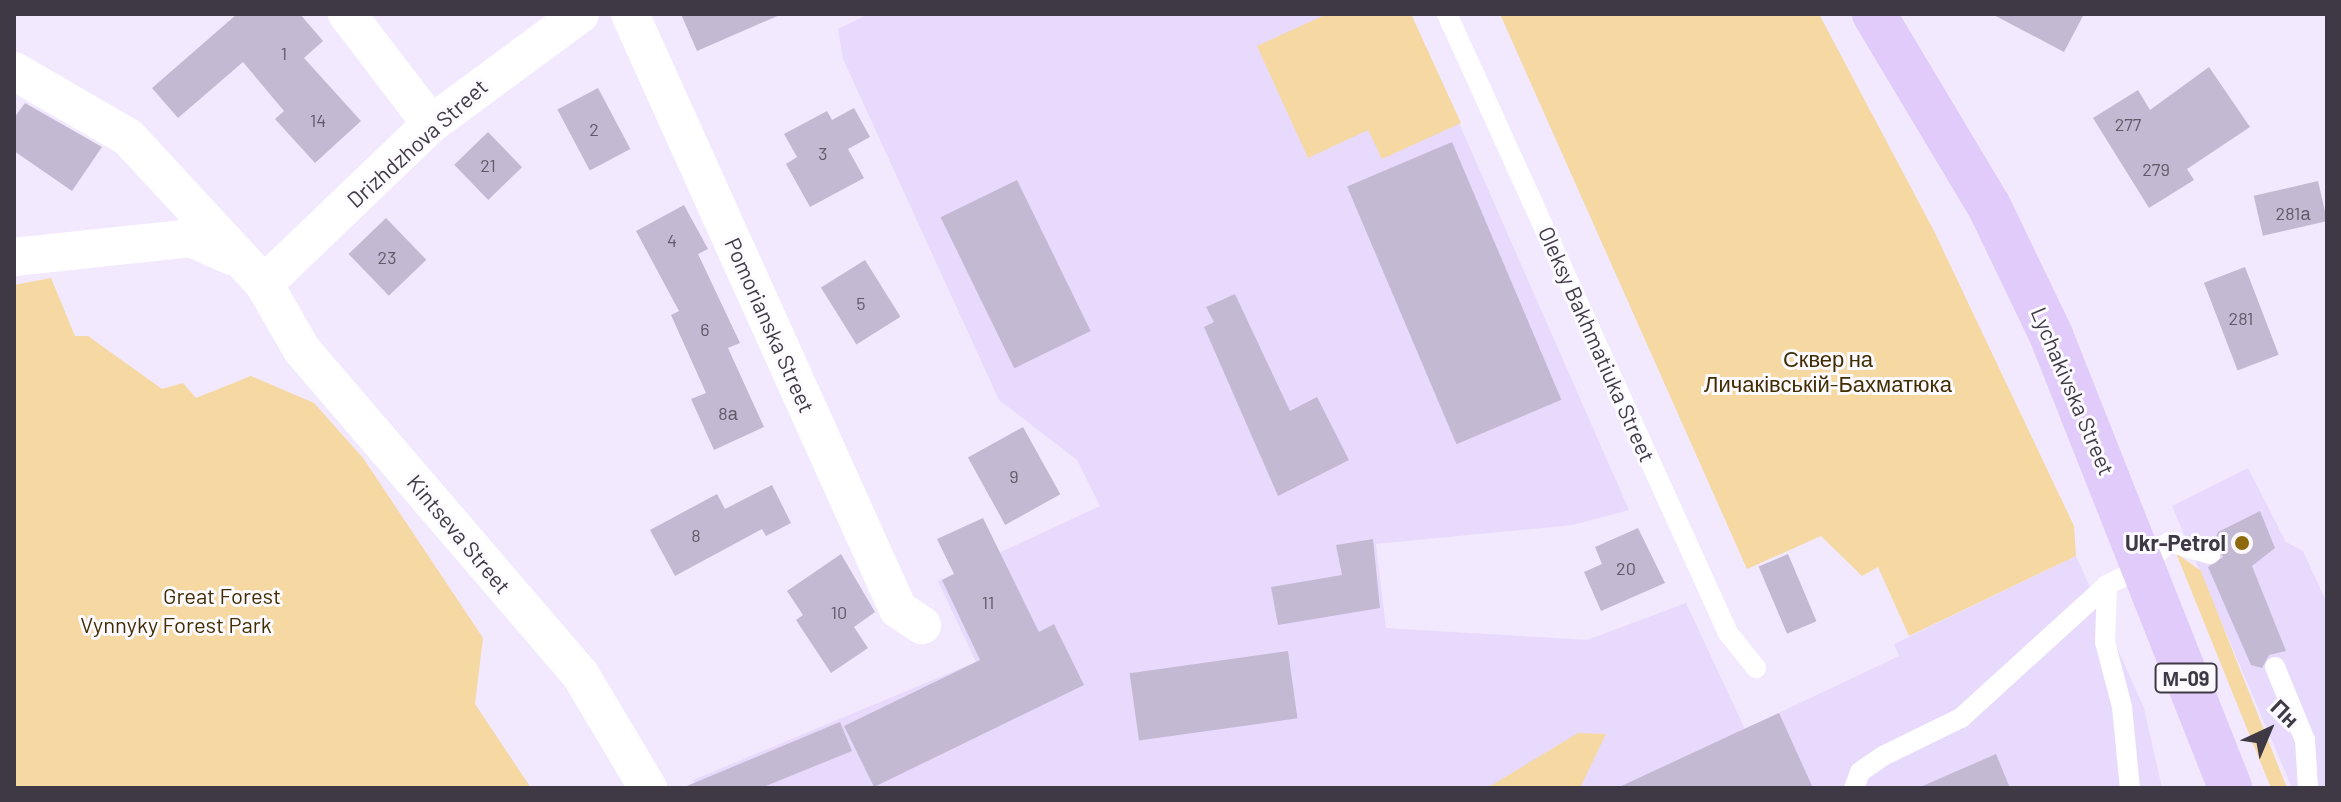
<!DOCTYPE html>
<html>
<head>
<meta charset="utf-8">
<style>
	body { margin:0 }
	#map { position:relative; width:2341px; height:802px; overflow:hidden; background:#f2e9ff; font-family:Barlow,sans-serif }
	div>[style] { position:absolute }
	.built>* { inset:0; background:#e8dafd }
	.green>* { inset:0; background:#f5d8a2 }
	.building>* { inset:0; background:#c4b9d3; transform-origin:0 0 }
	.service>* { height:20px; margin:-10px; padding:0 10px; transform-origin:10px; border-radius:10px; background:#fff }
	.minor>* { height:38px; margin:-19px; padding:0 19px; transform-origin:19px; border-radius:19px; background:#fff }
	.primary>* { height:44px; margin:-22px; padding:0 22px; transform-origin:22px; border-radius:22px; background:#e0cbfb }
	.dots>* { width:22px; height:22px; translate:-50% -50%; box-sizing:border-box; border:4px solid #fcfaff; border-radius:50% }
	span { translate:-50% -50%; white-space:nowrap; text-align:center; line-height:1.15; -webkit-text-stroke:6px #fcfaff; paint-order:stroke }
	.number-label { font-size:18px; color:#605968 }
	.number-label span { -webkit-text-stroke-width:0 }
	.shield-label span { padding:2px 6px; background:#fcfaff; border:2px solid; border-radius:6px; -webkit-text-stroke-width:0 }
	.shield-label { font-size:20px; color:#3e3944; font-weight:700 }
	.street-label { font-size:22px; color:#3e3944 }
	.park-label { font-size:22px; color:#412d00 }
	.poi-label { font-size:22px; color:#3e3944; font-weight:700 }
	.right { translate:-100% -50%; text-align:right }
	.frame { position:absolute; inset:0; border:16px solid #3e3944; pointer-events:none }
	.north { position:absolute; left:2229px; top:690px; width:80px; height:80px; -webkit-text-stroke:6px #fcfaff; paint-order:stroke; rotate:44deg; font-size:22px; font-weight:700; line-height:32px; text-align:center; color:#3e3944 }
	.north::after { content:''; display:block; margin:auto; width:28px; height:36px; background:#3e3944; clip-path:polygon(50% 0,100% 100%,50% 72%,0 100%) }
</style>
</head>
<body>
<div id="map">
	<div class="built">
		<i style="clip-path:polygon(869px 14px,1411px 14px,1629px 510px,1573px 525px,1376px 544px,1386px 628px,1587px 640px,1686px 603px,1745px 729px,1899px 656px,1894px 644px,2076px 556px,2144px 708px,2162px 788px,697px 788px,693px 780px,976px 662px,938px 581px,1100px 506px,1077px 460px,999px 400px,843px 59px,838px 29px)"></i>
		<i style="clip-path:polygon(2248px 468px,2286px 542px,2303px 551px,2327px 603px,2327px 788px,2292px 788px,2172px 506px)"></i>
	</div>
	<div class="green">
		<i style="clip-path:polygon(1327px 14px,1411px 14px,1461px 123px,1382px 159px,1368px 130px,1308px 158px,1257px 46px)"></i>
		<i style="clip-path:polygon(1500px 14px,1819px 14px,1934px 231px,2074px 526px,2076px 556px,1909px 636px,1878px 567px,1862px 576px,1821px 536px,1747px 569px)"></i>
		<i style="clip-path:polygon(51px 278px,75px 336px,88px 336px,162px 389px,183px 383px,196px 398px,251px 376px,314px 403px,363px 458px,483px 638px,475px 704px,531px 788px,14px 788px,14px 285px)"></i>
		<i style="clip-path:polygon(2176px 553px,2201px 571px,2287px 788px,2271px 788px)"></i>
		<i style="clip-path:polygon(1578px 733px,1606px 734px,1580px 788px,1487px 788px)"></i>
	</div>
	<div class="building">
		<i style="clip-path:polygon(237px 14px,300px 14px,323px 41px,304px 58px,361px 121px,315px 163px,275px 119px,284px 111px,243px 62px,178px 118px,152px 88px)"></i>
		<i style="clip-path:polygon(681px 14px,782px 14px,697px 51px)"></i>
		<i style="clip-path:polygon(1992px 14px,2084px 14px,2064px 52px)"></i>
		<i style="clip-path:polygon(2209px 67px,2250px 127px,2187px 169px,2194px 180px,2149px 208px,2093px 118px,2138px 90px,2150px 110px)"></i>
		<i style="left:598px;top:88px;width:69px;height:46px;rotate:62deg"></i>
		<i style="clip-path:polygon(25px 103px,102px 147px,72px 191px,14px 151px,14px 118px)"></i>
		<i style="clip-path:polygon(854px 108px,870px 137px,848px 149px,864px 178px,810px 207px,786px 164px,797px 157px,784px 134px,827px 111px,832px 120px)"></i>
		<i style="left:488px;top:132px;width:49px;height:47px;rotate:46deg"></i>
		<i style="left:1452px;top:142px;width:280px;height:114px;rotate:67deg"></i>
		<i style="left:1017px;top:180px;width:168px;height:85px;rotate:64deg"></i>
		<i style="left:2318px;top:181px;width:41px;height:66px;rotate:77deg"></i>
		<i style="clip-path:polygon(684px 205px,708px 249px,698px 254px,740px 343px,728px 348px,764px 427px,714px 450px,691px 399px,706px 393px,671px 315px,679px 311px,636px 231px)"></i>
		<i style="left:386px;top:218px;width:58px;height:52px;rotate:46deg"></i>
		<i style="left:865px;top:260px;width:67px;height:52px;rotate:58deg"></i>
		<i style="left:2245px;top:267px;width:94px;height:44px;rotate:69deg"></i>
		<i style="clip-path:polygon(1235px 294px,1290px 411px,1317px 397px,1349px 460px,1278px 496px,1204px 327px,1214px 322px,1206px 307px)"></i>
		<i style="left:1023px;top:427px;width:77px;height:63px;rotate:61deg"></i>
		<i style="clip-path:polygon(772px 485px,791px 523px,766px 536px,762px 529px,675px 576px,650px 530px,717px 494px,725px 509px)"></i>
		<i style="clip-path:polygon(2260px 511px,2275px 548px,2252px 566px,2286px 651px,2269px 655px,2262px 668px,2251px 665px,2208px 567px,2223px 557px,2214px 542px,2218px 532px)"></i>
		<i style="clip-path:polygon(983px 518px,1039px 632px,1054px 624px,1084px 685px,874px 787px,844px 726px,980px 660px,942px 580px,954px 574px,937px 539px)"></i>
		<i style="clip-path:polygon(1638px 528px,1665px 583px,1601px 611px,1584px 572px,1602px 564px,1595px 547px)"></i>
		<i style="clip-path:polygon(1373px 539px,1380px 608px,1278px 625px,1271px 587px,1342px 575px,1336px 545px)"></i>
		<i style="clip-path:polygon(841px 554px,875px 612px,854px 627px,868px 648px,831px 673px,796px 620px,803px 615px,787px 591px)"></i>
		<i style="left:1788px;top:554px;width:73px;height:32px;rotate:67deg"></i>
		<i style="left:1288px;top:651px;width:68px;height:160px;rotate:82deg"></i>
		<i style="clip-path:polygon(1779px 713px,1813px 788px,1617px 788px,1744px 729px)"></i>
		<i style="clip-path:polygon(840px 722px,852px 751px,761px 788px,682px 788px)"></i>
		<i style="clip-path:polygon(1996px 754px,2010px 788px,1918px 788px)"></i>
	</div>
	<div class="service">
		<i style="left:1447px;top:14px;width:680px;rotate:65.58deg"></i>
		<i style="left:1728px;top:633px;width:45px;rotate:51.3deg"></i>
		<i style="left:2107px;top:585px;width:57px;rotate:92deg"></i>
		<i style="left:2105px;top:642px;width:67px;rotate:75.3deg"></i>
		<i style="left:2122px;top:707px;width:81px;rotate:84.4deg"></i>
		<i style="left:2275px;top:667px;width:79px;rotate:67.7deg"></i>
		<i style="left:2305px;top:740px;width:48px;rotate:86.4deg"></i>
		<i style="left:1854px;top:788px;width:17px;rotate:-69deg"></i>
		<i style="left:1860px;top:772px;width:28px;rotate:-35deg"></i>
		<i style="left:1883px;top:756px;width:87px;rotate:-26deg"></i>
		<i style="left:1961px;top:718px;width:197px;rotate:-42.3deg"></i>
		<i style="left:2107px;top:585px;width:39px;rotate:-26deg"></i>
		<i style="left:2142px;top:568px;width:37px;rotate:-44deg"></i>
		<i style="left:2169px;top:542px;width:43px;rotate:16.3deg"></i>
	</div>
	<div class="minor">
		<i style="left:347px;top:14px;width:138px;rotate:52.6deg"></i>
		<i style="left:630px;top:14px;width:653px;rotate:65.75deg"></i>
		<i style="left:898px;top:609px;width:29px;rotate:34deg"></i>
		<i style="left:14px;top:71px;width:132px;rotate:30.1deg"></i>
		<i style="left:128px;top:137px;width:200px;rotate:47.2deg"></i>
		<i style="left:264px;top:284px;width:76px;rotate:60.1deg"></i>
		<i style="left:302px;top:350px;width:427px;rotate:49.4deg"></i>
		<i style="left:580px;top:674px;width:133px;rotate:59.2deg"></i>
		<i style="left:14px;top:257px;width:178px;rotate:-6.1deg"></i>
		<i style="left:191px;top:238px;width:44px;rotate:24.2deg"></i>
		<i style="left:264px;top:284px;width:231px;rotate:-43.8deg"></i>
		<i style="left:431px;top:124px;width:185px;rotate:-36.4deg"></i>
	</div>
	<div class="primary">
		<i style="left:1874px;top:14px;width:224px;rotate:59.1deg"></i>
		<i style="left:1989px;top:206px;width:143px;rotate:64.3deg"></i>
		<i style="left:2051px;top:335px;width:487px;rotate:68.4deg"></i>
	</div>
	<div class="dots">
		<i style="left:2242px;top:543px;background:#8e690d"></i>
	</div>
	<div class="number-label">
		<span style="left:284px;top:53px">1</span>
		<span style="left:318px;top:120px">14</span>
		<span style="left:2128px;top:124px">277</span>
		<span style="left:594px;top:129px">2</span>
		<span style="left:823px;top:153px">3</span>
		<span style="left:488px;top:165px">21</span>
		<span style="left:2156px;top:169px">279</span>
		<span style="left:2293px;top:213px">281а</span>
		<span style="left:672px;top:240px">4</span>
		<span style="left:387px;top:257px">23</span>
		<span style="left:861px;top:303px">5</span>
		<span style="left:2241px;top:318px">281</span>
		<span style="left:705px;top:329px">6</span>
		<span style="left:728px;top:413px">8а</span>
		<span style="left:1014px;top:476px">9</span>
		<span style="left:696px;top:535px">8</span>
		<span style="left:1626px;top:568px">20</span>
		<span style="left:988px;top:602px">11</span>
		<span style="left:839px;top:612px">10</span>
	</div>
	<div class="shield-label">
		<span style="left:2186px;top:678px">М-09</span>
	</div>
	<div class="street-label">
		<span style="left:417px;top:143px;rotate:-42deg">Drizhdzhova Street</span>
		<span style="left:770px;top:325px;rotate:66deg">Pomorianska Street</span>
		<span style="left:1597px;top:344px;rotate:66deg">Oleksy Bakhmatiuka Street</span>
		<span style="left:2073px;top:391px;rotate:67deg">Lychakivska Street</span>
		<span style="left:459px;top:534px;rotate:50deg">Kintseva Street</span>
	</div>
	<div class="park-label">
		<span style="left:1828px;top:371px">Сквер на<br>Личаківській-Бахматюка</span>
		<span style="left:222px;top:596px">Great Forest</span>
		<span style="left:176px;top:625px">Vynnyky Forest Park</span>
	</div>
	<div class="poi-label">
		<span class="right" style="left:2226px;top:543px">Ukr-Petrol</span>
	</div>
	<div class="frame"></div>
	<div class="north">Пн</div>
</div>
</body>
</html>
